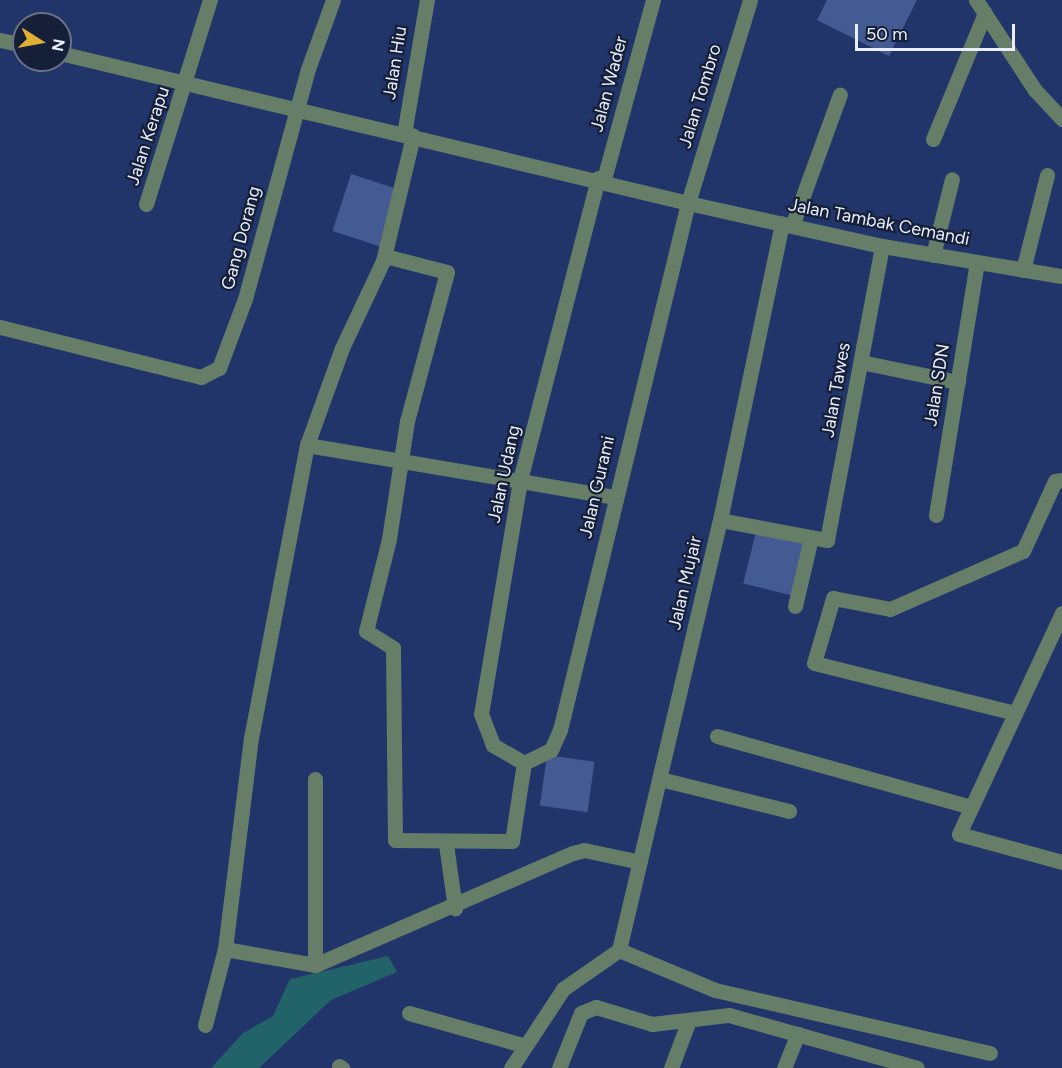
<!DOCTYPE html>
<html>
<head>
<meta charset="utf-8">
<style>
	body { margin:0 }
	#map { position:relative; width:1062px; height:1068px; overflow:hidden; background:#22356a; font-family:Figtree,sans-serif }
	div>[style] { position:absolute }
	.water>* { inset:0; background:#226269 }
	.building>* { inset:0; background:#445a93; transform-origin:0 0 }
	.minor>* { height:15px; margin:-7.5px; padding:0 7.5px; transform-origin:7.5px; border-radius:7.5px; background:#667d67 }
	span { translate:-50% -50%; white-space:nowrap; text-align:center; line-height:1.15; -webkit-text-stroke:4.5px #151f37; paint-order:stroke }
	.street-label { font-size:18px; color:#e8eefb }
	.north { position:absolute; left:12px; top:12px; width:60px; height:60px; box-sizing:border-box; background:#151f37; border:2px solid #697285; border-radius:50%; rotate:101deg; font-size:16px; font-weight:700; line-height:24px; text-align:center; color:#e8eefb }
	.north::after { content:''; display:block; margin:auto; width:21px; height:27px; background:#dfb034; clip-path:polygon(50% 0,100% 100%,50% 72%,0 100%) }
	.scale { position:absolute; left:855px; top:24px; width:160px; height:27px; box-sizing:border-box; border:3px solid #e8eefb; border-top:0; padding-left:8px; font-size:18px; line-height:21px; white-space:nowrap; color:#e8eefb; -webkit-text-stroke:4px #151f37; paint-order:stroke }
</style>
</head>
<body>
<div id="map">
	<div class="water">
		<i style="clip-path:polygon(388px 956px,397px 972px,331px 1000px,259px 1068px,211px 1068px,243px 1033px,273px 1016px,290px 979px)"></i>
	</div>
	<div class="building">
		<i style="clip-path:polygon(827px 0,917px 0,889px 56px,817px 20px)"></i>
		<i style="left:351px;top:174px;width:51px;height:60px;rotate:18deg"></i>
		<i style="left:756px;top:532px;width:50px;height:53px;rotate:14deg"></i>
		<i style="left:547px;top:755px;width:48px;height:51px;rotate:8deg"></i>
	</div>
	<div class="minor">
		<i style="left:976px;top:0;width:108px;rotate:56.8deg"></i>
		<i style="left:1035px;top:90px;width:40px;rotate:47deg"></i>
		<i style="left:0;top:40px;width:25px;rotate:12deg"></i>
		<i style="left:60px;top:53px;width:646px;rotate:13.43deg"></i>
		<i style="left:688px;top:203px;width:199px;rotate:12.5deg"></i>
		<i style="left:882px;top:246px;width:182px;rotate:9.5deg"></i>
		<i style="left:404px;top:134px;width:136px;rotate:-80.3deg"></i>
		<i style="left:933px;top:139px;width:136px;rotate:-67.6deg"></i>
		<i style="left:604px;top:179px;width:186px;rotate:-74.7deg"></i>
		<i style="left:146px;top:204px;width:214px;rotate:-72.6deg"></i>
		<i style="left:792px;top:226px;width:140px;rotate:-70deg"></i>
		<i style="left:933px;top:255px;width:78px;rotate:-76deg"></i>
		<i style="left:385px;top:256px;width:64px;rotate:14.5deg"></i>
		<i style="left:447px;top:272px;width:154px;rotate:105deg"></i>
		<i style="left:407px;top:421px;width:119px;rotate:98.7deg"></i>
		<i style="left:389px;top:539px;width:95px;rotate:104deg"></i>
		<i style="left:366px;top:631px;width:32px;rotate:32deg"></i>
		<i style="left:393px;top:648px;width:192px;rotate:89.4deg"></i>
		<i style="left:395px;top:840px;width:117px;rotate:0.5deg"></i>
		<i style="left:512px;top:841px;width:79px;rotate:-81.3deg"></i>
		<i style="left:1023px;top:270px;width:98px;rotate:-75.8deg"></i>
		<i style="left:0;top:327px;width:207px;rotate:14deg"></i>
		<i style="left:201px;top:377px;width:20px;rotate:-27deg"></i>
		<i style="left:219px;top:368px;width:74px;rotate:-69.4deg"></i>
		<i style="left:245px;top:299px;width:238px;rotate:-74.7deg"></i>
		<i style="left:308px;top:69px;width:73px;rotate:-70.1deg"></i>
		<i style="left:861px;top:362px;width:99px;rotate:11.7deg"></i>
		<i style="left:307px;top:445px;width:311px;rotate:9.6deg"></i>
		<i style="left:936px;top:515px;width:256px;rotate:-80.8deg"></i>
		<i style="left:720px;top:520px;width:109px;rotate:10.6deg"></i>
		<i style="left:827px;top:540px;width:299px;rotate:-79.4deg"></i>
		<i style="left:795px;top:606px;width:70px;rotate:-76.8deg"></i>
		<i style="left:1062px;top:613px;width:244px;rotate:115deg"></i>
		<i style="left:959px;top:834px;width:107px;rotate:15.2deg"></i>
		<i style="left:1015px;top:713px;width:207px;rotate:-166deg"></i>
		<i style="left:814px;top:663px;width:68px;rotate:-73.7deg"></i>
		<i style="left:833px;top:598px;width:58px;rotate:10.9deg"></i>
		<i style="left:890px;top:609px;width:145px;rotate:-23.6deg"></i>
		<i style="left:1023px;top:551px;width:77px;rotate:-65.4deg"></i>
		<i style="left:1055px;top:481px;width:7px;rotate:-8deg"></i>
		<i style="left:717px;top:736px;width:264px;rotate:15.6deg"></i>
		<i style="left:524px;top:763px;width:30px;rotate:-26deg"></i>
		<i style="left:551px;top:750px;width:22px;rotate:-66deg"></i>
		<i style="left:560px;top:730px;width:542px;rotate:-76.35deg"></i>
		<i style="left:688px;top:203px;width:212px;rotate:-73deg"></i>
		<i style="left:524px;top:763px;width:36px;rotate:-150deg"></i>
		<i style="left:493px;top:745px;width:33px;rotate:-111deg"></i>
		<i style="left:481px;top:714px;width:237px;rotate:-80.5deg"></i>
		<i style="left:520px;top:480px;width:312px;rotate:-75.5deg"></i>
		<i style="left:315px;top:779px;width:186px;rotate:90deg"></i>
		<i style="left:660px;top:779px;width:133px;rotate:13.9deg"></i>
		<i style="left:446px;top:844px;width:65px;rotate:82deg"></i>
		<i style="left:225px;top:949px;width:91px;rotate:10.1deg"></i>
		<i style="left:315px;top:965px;width:281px;rotate:-23.5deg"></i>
		<i style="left:573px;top:853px;width:11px;rotate:-15deg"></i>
		<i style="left:584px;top:850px;width:57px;rotate:12.1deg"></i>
		<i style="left:619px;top:950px;width:442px;rotate:-76.8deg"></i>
		<i style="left:720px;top:520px;width:303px;rotate:-78.2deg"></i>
		<i style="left:619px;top:950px;width:104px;rotate:22.6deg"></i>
		<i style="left:715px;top:990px;width:282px;rotate:12.9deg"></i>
		<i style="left:409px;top:1013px;width:118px;rotate:15.7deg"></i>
		<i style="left:205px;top:1025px;width:79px;rotate:-75.3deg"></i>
		<i style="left:225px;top:949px;width:213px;rotate:-83deg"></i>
		<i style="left:251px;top:738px;width:298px;rotate:-79.2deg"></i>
		<i style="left:307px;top:445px;width:103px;rotate:-70.2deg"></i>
		<i style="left:342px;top:348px;width:96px;rotate:-64.8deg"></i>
		<i style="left:383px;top:261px;width:129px;rotate:-76.5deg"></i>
		<i style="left:339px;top:1066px;width:4px;rotate:34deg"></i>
		<i style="left:511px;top:1068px;width:95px;rotate:-56.6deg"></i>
		<i style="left:563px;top:989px;width:68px;rotate:-34.9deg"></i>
		<i style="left:559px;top:1068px;width:59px;rotate:-68.2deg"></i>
		<i style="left:581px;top:1013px;width:16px;rotate:-22deg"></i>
		<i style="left:596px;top:1007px;width:59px;rotate:16.9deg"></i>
		<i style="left:652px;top:1024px;width:78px;rotate:-6.7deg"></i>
		<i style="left:729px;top:1015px;width:195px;rotate:15.7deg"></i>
		<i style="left:671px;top:1068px;width:51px;rotate:-69.4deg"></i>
		<i style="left:784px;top:1068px;width:37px;rotate:-68deg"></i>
	</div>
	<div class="street-label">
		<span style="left:395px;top:63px;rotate:-81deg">Jalan Hiu</span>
		<span style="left:609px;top:84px;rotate:-75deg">Jalan Wader</span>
		<span style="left:700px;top:96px;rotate:-73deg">Jalan Tombro</span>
		<span style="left:148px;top:136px;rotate:-72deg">Jalan Kerapu</span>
		<span style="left:879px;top:222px;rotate:11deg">Jalan Tambak Cemandi</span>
		<span style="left:241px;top:238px;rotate:-75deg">Gang Dorang</span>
		<span style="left:937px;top:385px;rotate:-81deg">Jalan SDN</span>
		<span style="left:836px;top:390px;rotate:-80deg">Jalan Tawes</span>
		<span style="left:504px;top:474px;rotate:-78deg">Jalan Udang</span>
		<span style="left:597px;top:487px;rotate:-77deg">Jalan Gurami</span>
		<span style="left:685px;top:583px;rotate:-77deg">Jalan Mujair</span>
	</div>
	<div class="north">N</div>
	<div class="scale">50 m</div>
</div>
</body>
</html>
